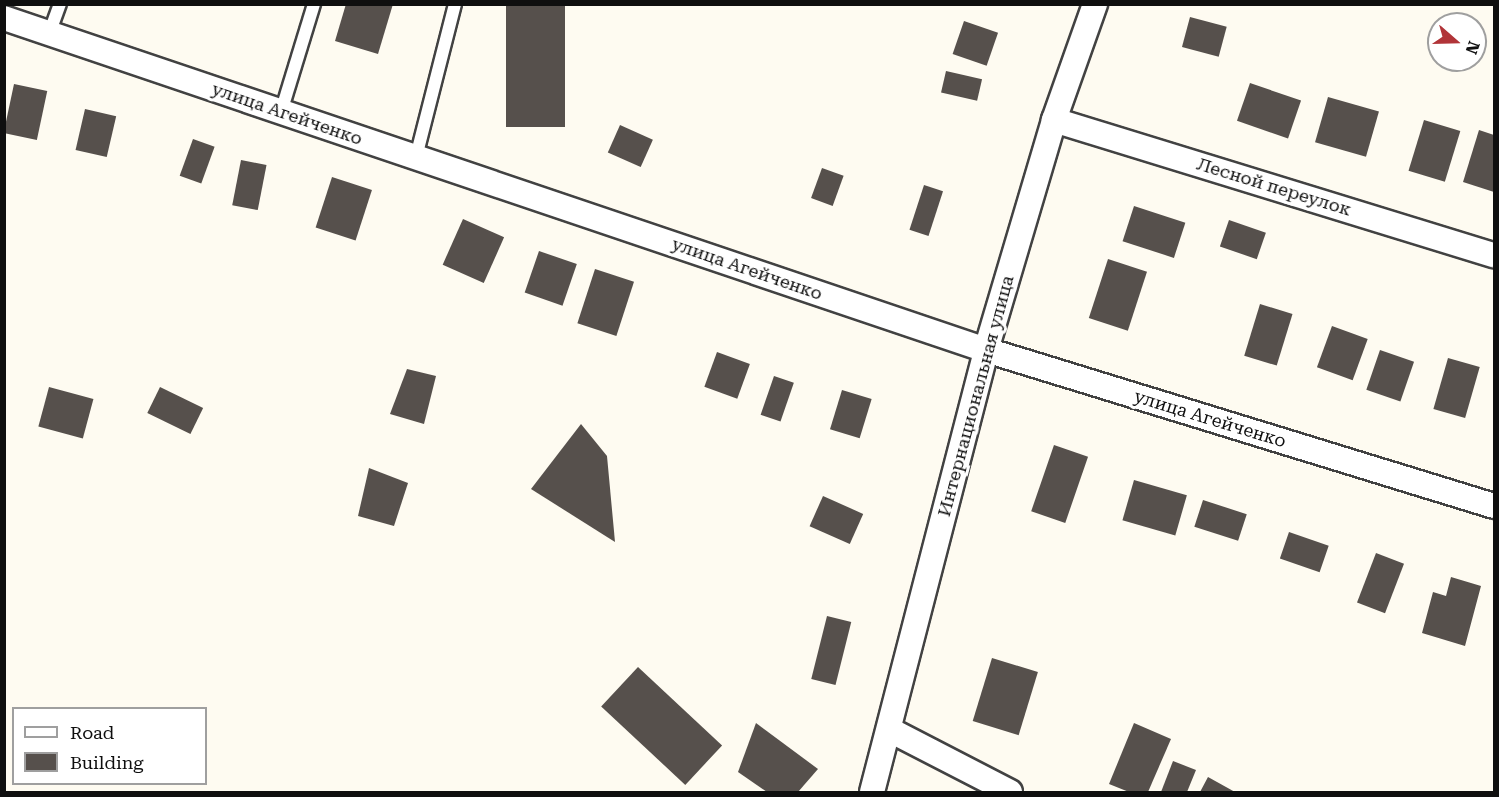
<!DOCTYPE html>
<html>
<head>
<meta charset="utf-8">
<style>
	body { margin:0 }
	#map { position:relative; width:1499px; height:797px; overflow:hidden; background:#fefbf1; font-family:"Roboto Serif",serif }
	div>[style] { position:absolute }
	.building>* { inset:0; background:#56504c; transform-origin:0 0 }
	.roads { filter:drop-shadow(2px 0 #424242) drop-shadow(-2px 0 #424242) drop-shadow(0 2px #424242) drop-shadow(0 -2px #424242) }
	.service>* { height:12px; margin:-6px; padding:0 6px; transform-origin:6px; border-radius:6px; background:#fff }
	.minor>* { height:24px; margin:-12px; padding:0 12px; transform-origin:12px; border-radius:12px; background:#fff }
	span { translate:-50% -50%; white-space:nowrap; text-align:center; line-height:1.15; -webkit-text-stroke:6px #fff; paint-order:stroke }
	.street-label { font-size:18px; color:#0f0f0f }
	.frame { position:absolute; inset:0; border:6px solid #0f0f0f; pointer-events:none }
	.legend { position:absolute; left:12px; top:707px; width:195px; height:78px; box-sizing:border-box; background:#fff; border:2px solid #9f9f9f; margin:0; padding:8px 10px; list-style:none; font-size:18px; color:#0f0f0f }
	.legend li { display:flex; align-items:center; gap:12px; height:30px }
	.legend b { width:30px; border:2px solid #9f9f9f }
	.north { position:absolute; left:1427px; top:12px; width:60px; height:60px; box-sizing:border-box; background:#fff; border:2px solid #9f9f9f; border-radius:50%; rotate:110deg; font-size:16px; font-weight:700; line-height:24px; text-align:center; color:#0f0f0f }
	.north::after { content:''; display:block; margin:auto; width:21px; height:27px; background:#b13438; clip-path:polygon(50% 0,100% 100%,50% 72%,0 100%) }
</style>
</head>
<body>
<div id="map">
	<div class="building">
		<i style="clip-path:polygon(346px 4px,393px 4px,378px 54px,335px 41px)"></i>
		<i style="left:506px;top:4px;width:59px;height:123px"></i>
		<i style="left:1190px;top:17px;width:38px;height:31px;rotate:15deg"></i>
		<i style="left:964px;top:21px;width:36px;height:35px;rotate:19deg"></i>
		<i style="left:946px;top:71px;width:37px;height:22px;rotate:13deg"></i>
		<i style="left:1250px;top:83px;width:54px;height:40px;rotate:19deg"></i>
		<i style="left:14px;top:84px;width:34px;height:50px;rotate:12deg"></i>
		<i style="left:1328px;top:97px;width:53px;height:47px;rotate:16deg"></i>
		<i style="left:85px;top:109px;width:32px;height:42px;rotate:13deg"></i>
		<i style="left:1424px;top:120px;width:38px;height:53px;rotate:17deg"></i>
		<i style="left:620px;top:125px;width:36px;height:30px;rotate:24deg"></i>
		<i style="clip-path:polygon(1479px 130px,1494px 135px,1494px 192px,1463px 182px)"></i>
		<i style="left:193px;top:139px;width:23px;height:39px;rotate:20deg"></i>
		<i style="left:241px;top:160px;width:26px;height:46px;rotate:11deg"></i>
		<i style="left:822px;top:168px;width:23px;height:32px;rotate:20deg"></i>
		<i style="left:332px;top:177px;width:42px;height:53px;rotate:18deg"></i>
		<i style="left:924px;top:185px;width:20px;height:47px;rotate:18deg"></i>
		<i style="left:1134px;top:206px;width:54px;height:37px;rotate:18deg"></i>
		<i style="left:463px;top:219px;width:45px;height:50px;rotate:24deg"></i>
		<i style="left:1229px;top:220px;width:39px;height:28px;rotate:19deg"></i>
		<i style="left:539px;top:251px;width:40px;height:44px;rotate:19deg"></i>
		<i style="left:1108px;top:259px;width:41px;height:62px;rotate:18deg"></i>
		<i style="left:595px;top:269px;width:41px;height:57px;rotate:18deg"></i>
		<i style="left:1260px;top:304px;width:34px;height:54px;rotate:17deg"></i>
		<i style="left:1332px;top:326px;width:38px;height:44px;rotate:20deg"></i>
		<i style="left:1380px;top:350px;width:36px;height:42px;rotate:19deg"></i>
		<i style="left:717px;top:352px;width:35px;height:37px;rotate:20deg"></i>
		<i style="left:1448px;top:358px;width:33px;height:53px;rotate:16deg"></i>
		<i style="clip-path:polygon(407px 369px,436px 376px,424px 424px,390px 414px)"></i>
		<i style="left:774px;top:376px;width:21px;height:41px;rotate:19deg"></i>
		<i style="left:49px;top:387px;width:46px;height:41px;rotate:15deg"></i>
		<i style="left:160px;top:387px;width:48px;height:29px;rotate:26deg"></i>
		<i style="left:842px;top:390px;width:31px;height:41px;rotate:17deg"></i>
		<i style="clip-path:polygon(581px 424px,607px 456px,615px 542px,531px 489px)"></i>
		<i style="left:1054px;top:445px;width:36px;height:70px;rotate:19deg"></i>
		<i style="clip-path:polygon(369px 468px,408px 483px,394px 526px,358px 516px)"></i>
		<i style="left:1134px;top:480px;width:55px;height:42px;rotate:16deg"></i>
		<i style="left:823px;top:496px;width:44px;height:33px;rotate:24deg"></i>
		<i style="left:1203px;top:500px;width:46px;height:28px;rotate:18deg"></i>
		<i style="left:1289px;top:532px;width:42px;height:28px;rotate:19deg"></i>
		<i style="left:1376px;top:553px;width:30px;height:53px;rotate:21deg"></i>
		<i style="clip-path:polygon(1451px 577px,1481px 586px,1465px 646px,1422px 633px,1433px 592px,1446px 596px)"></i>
		<i style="left:827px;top:616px;width:25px;height:65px;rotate:14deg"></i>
		<i style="left:992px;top:658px;width:48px;height:66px;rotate:17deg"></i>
		<i style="left:638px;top:667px;width:115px;height:54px;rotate:43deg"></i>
		<i style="clip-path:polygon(756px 723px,818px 769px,798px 792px,767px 792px,738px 772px)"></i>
		<i style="clip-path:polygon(1134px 723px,1171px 739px,1148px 792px,1129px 792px,1109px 784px)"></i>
		<i style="clip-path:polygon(1173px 761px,1196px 770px,1187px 792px,1161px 792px)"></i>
		<i style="clip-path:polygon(1208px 777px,1235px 792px,1200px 792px)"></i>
	</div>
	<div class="roads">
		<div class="service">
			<i style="left:49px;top:34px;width:32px;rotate:-70deg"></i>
			<i style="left:281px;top:112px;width:113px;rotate:-73deg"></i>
			<i style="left:416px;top:157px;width:158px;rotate:-75.7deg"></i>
		</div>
		<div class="minor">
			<i style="left:4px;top:18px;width:1037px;rotate:18.68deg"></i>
			<i style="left:986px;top:350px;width:531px;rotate:17.07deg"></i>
			<i style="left:1054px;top:120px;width:460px;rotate:17.1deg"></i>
			<i style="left:890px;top:730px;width:135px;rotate:27.3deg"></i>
			<i style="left:872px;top:792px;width:456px;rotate:-75.5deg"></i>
			<i style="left:986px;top:350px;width:240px;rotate:-73.5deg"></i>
			<i style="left:1054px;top:120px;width:123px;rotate:-70.5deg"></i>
		</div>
	</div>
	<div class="street-label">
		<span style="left:287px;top:114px;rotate:19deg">улица Агейченко</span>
		<span style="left:1274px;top:187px;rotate:17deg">Лесной переулок</span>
		<span style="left:747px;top:269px;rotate:19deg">улица Агейченко</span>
		<span style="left:976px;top:396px;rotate:-75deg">Интернациональная улица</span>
		<span style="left:1210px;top:419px;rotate:17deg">улица Агейченко</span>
	</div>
	<div class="frame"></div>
	<ul class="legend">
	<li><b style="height:8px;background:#fff"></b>Road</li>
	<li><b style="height:16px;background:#56504c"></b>Building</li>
	</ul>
	<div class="north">N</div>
</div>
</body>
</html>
